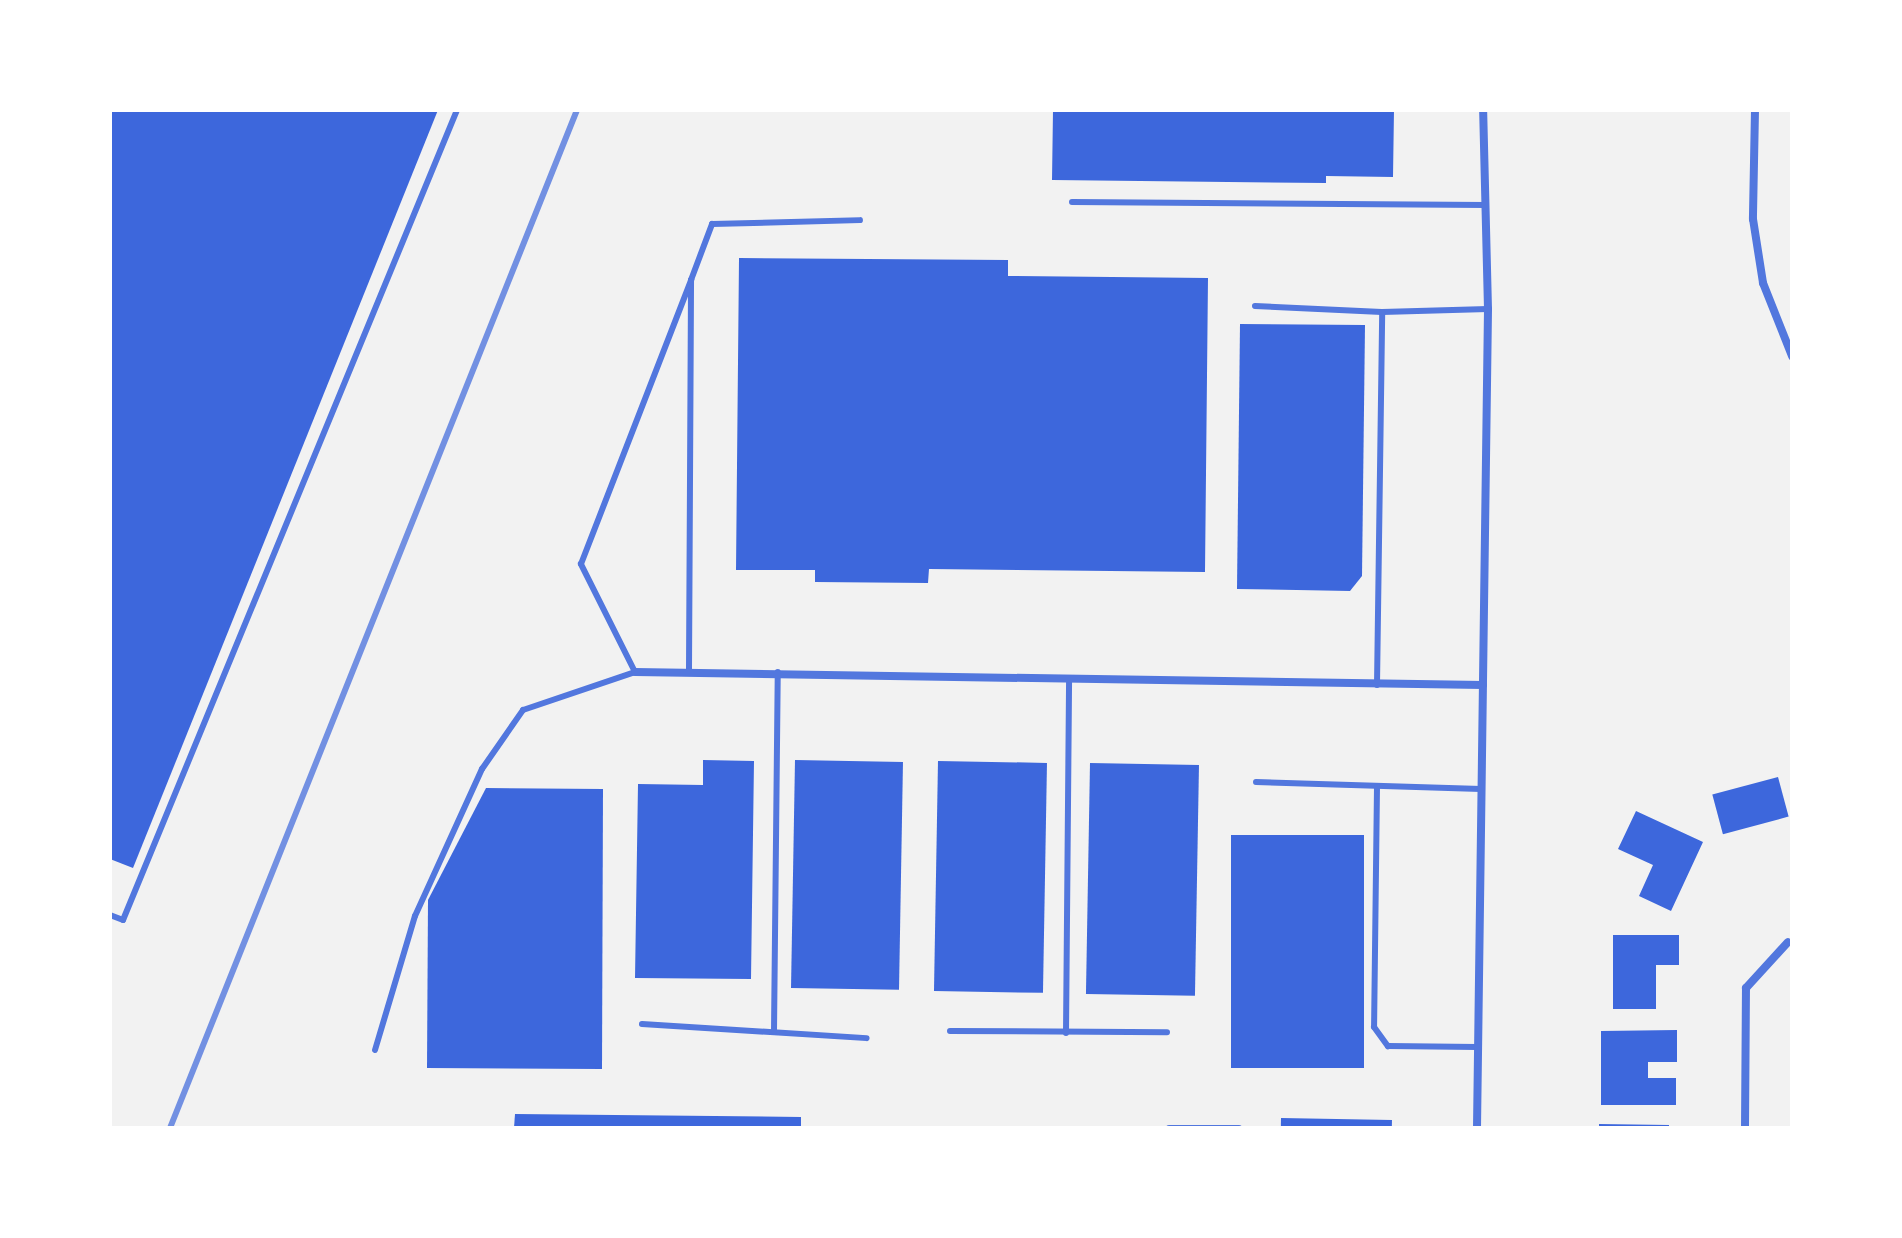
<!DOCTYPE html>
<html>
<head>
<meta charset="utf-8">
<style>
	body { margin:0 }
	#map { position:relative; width:1902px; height:1238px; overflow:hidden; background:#f2f2f2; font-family:Cabin,sans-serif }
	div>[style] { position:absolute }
	.building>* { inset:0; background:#3d67dc; transform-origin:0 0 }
	.service>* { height:6px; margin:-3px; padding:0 3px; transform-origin:3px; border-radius:3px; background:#5277de }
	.minor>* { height:8px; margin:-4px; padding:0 4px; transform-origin:4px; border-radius:4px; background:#5277de }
	.rail>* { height:6px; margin:-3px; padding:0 3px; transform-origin:3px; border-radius:3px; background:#7290e2 }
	span { translate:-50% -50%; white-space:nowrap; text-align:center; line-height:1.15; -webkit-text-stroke:6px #fff; paint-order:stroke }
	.frame { position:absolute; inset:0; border:112px solid #fff; pointer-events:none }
</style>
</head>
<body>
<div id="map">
	<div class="building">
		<i style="clip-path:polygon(110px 110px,438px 110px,133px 868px,110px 859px)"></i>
		<i style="clip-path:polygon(1053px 110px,1394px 110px,1393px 177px,1326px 176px,1326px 183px,1052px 180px)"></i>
		<i style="clip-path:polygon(739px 258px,1008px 260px,1008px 276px,1208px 278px,1205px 572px,929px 569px,928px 583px,815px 582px,815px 570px,736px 570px)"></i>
		<i style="clip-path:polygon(1240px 324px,1365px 325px,1362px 576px,1350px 591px,1237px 589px)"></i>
		<i style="clip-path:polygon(703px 760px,754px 761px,751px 979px,635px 978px,638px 784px,703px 785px)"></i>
		<i style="left:795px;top:760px;width:108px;height:228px;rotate:1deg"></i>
		<i style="left:938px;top:761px;width:109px;height:230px;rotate:1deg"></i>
		<i style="left:1090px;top:763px;width:109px;height:231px;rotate:1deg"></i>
		<i style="left:1778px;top:777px;width:41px;height:68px;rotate:75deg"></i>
		<i style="clip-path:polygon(486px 788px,603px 789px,602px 1069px,427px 1068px,428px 900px)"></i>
		<i style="clip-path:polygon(1636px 811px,1703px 842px,1671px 911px,1639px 896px,1653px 865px,1618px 849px)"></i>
		<i style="left:1231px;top:835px;width:133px;height:233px"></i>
		<i style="clip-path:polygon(1613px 935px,1679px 935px,1679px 965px,1656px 965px,1656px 1009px,1613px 1009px)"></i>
		<i style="clip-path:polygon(1677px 1030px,1677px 1062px,1648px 1062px,1648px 1078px,1676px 1078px,1676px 1105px,1601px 1105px,1601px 1031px)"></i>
		<i style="clip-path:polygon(515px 1114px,801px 1117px,801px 1128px,514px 1128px)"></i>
		<i style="left:1281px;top:1118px;width:111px;height:10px;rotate:1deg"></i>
		<i style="clip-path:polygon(1599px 1124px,1669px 1125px,1669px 1128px,1599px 1128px)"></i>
	</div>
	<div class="service">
		<i style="left:1072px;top:202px;width:414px;rotate:0.4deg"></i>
		<i style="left:1255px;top:306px;width:127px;rotate:2.7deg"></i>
		<i style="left:1382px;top:312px;width:106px;rotate:-1.6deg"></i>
		<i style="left:689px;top:670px;width:390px;rotate:-89.7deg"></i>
		<i style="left:691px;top:280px;width:60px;rotate:-69.4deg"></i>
		<i style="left:712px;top:224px;width:148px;rotate:-1.5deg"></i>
		<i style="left:1377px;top:685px;width:373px;rotate:-89.2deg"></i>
		<i style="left:1256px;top:782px;width:225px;rotate:1.8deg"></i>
		<i style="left:1377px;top:787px;width:240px;rotate:90.7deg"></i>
		<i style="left:1374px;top:1027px;width:24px;rotate:54deg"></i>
		<i style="left:1388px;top:1046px;width:89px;rotate:0.6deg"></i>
		<i style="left:110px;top:915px;width:14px;rotate:21deg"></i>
		<i style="left:123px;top:920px;width:876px;rotate:-67.59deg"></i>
		<i style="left:642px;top:1024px;width:225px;rotate:3.6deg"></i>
		<i style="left:774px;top:1031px;width:359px;rotate:-89.4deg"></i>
		<i style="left:950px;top:1031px;width:217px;rotate:0.3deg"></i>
		<i style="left:1066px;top:1033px;width:354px;rotate:-89.5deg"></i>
		<i style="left:375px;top:1050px;width:140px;rotate:-73.4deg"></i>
		<i style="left:415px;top:916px;width:162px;rotate:-65.5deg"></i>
		<i style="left:482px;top:769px;width:72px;rotate:-55.2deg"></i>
		<i style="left:523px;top:710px;width:118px;rotate:-18.7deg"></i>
		<i style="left:635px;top:672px;width:121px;rotate:-116.6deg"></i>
		<i style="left:581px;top:564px;width:305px;rotate:-68.8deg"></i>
		<i style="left:1169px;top:1128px;width:70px"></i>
	</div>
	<div class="minor">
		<i style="left:1755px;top:110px;width:109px;rotate:91.1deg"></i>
		<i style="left:1753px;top:219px;width:65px;rotate:81.1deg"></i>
		<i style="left:1763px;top:283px;width:79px;rotate:68.3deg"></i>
		<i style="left:635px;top:672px;width:848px;rotate:0.88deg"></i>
		<i style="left:1477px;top:1128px;width:819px;rotate:-89.23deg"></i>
		<i style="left:1488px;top:309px;width:199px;rotate:-91.4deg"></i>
		<i style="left:1745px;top:1128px;width:140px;rotate:-89.6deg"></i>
		<i style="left:1746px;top:988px;width:62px;rotate:-47.6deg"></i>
	</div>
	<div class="rail">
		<i style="left:170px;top:1128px;width:1096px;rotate:-68.21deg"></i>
	</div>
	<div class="frame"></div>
</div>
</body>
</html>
